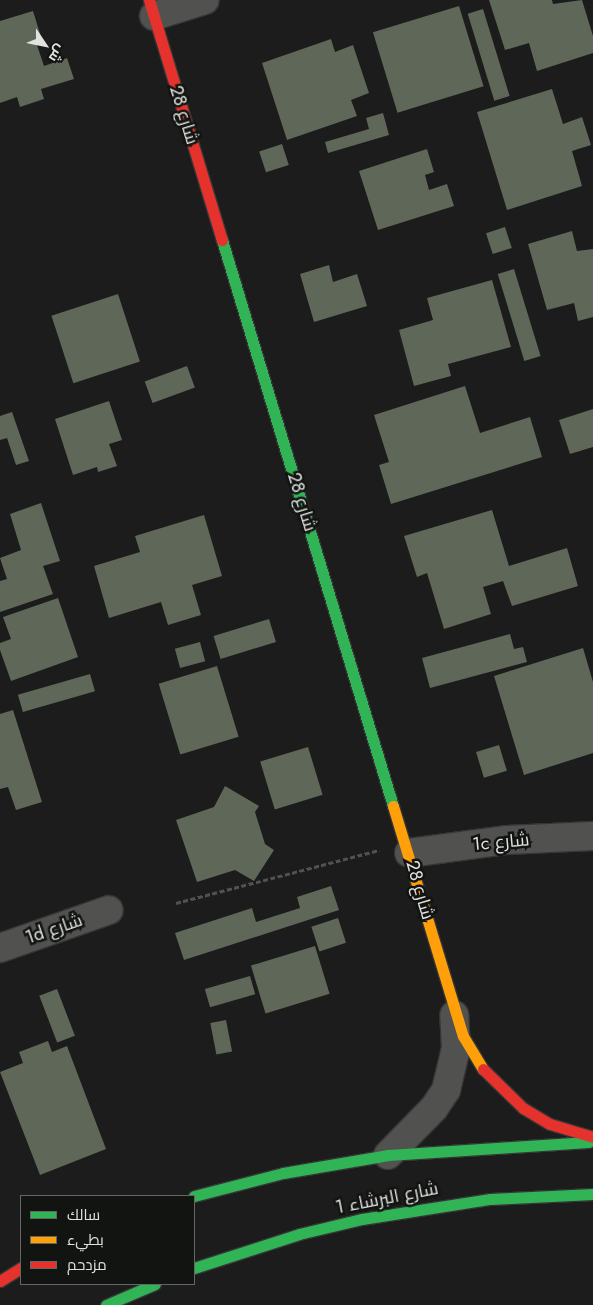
<!DOCTYPE html>
<html>
<head>
<meta charset="utf-8">
<style>
	body { margin:0 }
	#map { position:relative; width:593px; height:1305px; overflow:hidden; background:#1b1c1b; font-family:Jost,Cairo,sans-serif }
	div>[style] { position:absolute }
	.building>* { inset:0; background:#5e6758; transform-origin:0 0 }
	.path>* { height:3px; margin-top:-1.5px; transform-origin:0; background:repeating-linear-gradient(90deg,#505150 0 5px,transparent 0 7.5px) }
	.roads { filter:drop-shadow(1px 0 #353635) drop-shadow(-1px 0 #353635) drop-shadow(0 1px #353635) drop-shadow(0 -1px #353635) }
	.street>* { height:28px; margin:-14px; padding:0 14px; transform-origin:14px; border-radius:14px; background:#515250 }
	.fast>* { height:11px; margin:-5.5px; padding:0 5.5px; transform-origin:5.5px; border-radius:5.5px; background:#30b455 }
	.slow>* { height:11px; margin:-5.5px; padding:0 5.5px; transform-origin:5.5px; border-radius:5.5px; background:#ff9f0a }
	.jam>* { height:11px; margin:-5.5px; padding:0 5.5px; transform-origin:5.5px; border-radius:5.5px; background:#e5322d }
	span { translate:-50% -50%; white-space:nowrap; text-align:center; line-height:1.15; -webkit-text-stroke:5px #121411; paint-order:stroke }
	.street-label { font-size:18px; color:#e2e3e1 }
	.legend { position:absolute; left:20px; top:1195px; width:175px; height:90px; box-sizing:border-box; background:#121411; border:1px solid #656764; margin:0; padding:6px 9px; list-style:none; font-size:15px; color:#e2e3e1 }
	.legend li { display:flex; align-items:center; gap:10px; height:25px }
	.legend b { width:25px; border:1px solid #656764 }
	.north { position:absolute; left:20px; top:20px; width:50px; height:50px; -webkit-text-stroke:4px #121411; paint-order:stroke; rotate:124deg; font-size:14px; font-weight:700; line-height:20px; text-align:center; color:#e2e3e1 }
	.north::after { content:''; display:block; margin:auto; width:18px; height:22px; background:#e2e3e1; clip-path:polygon(50% 0,100% 100%,50% 72%,0 100%) }
</style>
</head>
<body>
<div id="map">
	<div class="building">
		<i style="clip-path:polygon(489px 0,552px 0,553px 4px,582px 0,593px 36px,593px 53px,537px 71px,529px 43px,505px 50px)"></i>
		<i style="left:459px;top:6px;width:84px;height:90px;rotate:73deg"></i>
		<i style="left:483px;top:9px;width:91px;height:16px;rotate:73deg"></i>
		<i style="clip-path:polygon(33px 11px,42px 40px,36px 42px,44px 66px,67px 58px,74px 79px,41px 89px,44px 99px,20px 107px,17px 97px,0 103px,0 21px)"></i>
		<i style="clip-path:polygon(331px 39px,335px 52px,353px 45px,369px 93px,351px 100px,357px 116px,287px 140px,262px 63px)"></i>
		<i style="clip-path:polygon(552px 89px,563px 124px,582px 117px,591px 145px,572px 151px,582px 186px,507px 210px,477px 112px)"></i>
		<i style="clip-path:polygon(383px 113px,389px 135px,328px 153px,325px 142px,369px 129px,366px 118px)"></i>
		<i style="left:282px;top:144px;width:22px;height:24px;rotate:72deg"></i>
		<i style="clip-path:polygon(427px 149px,434px 172px,425px 175px,429px 190px,447px 184px,454px 206px,378px 230px,359px 171px)"></i>
		<i style="left:505px;top:227px;width:22px;height:20px;rotate:72deg"></i>
		<i style="clip-path:polygon(572px 231px,577px 251px,593px 249px,593px 317px,578px 321px,574px 303px,547px 310px,528px 244px)"></i>
		<i style="clip-path:polygon(329px 265px,333px 282px,357px 274px,367px 306px,314px 322px,300px 274px)"></i>
		<i style="left:514px;top:269px;width:91px;height:17px;rotate:73deg"></i>
		<i style="clip-path:polygon(492px 280px,511px 347px,448px 364px,451px 376px,414px 386px,399px 330px,433px 320px,427px 298px)"></i>
		<i style="left:118px;top:294px;width:71px;height:70px;rotate:72deg"></i>
		<i style="left:187px;top:366px;width:23px;height:45px;rotate:70deg"></i>
		<i style="clip-path:polygon(465px 386px,480px 433px,530px 417px,542px 457px,391px 504px,379px 465px,389px 462px,374px 415px)"></i>
		<i style="clip-path:polygon(109px 401px,122px 440px,109px 444px,117px 466px,98px 472px,97px 467px,73px 475px,55px 419px)"></i>
		<i style="clip-path:polygon(593px 409px,593px 447px,570px 454px,559px 420px)"></i>
		<i style="clip-path:polygon(12px 412px,29px 461px,16px 465px,7px 438px,0 440px,0 416px)"></i>
		<i style="clip-path:polygon(41px 503px,60px 561px,43px 566px,53px 594px,0 612px,0 581px,7px 579px,0 558px,21px 550px,10px 514px)"></i>
		<i style="clip-path:polygon(492px 510px,509px 566px,567px 548px,578px 586px,512px 606px,503px 581px,483px 587px,491px 614px,444px 629px,427px 573px,417px 577px,404px 536px)"></i>
		<i style="clip-path:polygon(204px 515px,222px 576px,192px 585px,201px 615px,168px 625px,161px 602px,109px 618px,94px 566px,140px 552px,135px 536px)"></i>
		<i style="clip-path:polygon(58px 598px,78px 657px,11px 681px,0 650px,0 643px,11px 639px,3px 617px)"></i>
		<i style="left:269px;top:619px;width:24px;height:58px;rotate:73deg"></i>
		<i style="clip-path:polygon(510px 634px,514px 649px,523px 647px,527px 662px,430px 688px,422px 658px)"></i>
		<i style="left:200px;top:642px;width:20px;height:26px;rotate:75deg"></i>
		<i style="clip-path:polygon(583px 648px,593px 682px,593px 753px,524px 775px,494px 676px)"></i>
		<i style="left:217px;top:666px;width:74px;height:61px;rotate:73deg"></i>
		<i style="left:90px;top:674px;width:18px;height:75px;rotate:74deg"></i>
		<i style="clip-path:polygon(13px 710px,42px 802px,16px 810px,8px 787px,0 789px,0 714px)"></i>
		<i style="left:499px;top:745px;width:27px;height:24px;rotate:73deg"></i>
		<i style="left:308px;top:747px;width:50px;height:50px;rotate:73deg"></i>
		<i style="clip-path:polygon(225px 786px,259px 806px,255px 812px,265px 844px,274px 850px,254px 881px,235px 870px,197px 882px,176px 820px,214px 807px)"></i>
		<i style="clip-path:polygon(331px 886px,339px 910px,184px 960px,175px 933px,252px 908px,256px 922px,300px 908px,297px 897px)"></i>
		<i style="left:338px;top:918px;width:26px;height:28px;rotate:72deg"></i>
		<i style="left:315px;top:946px;width:50px;height:67px;rotate:73deg"></i>
		<i style="left:250px;top:976px;width:19px;height:47px;rotate:74deg"></i>
		<i style="left:57px;top:989px;width:50px;height:19px;rotate:69deg"></i>
		<i style="left:226px;top:1020px;width:32px;height:16px;rotate:79deg"></i>
		<i style="clip-path:polygon(48px 1041px,52px 1052px,67px 1046px,106px 1149px,40px 1175px,0 1072px,23px 1063px,19px 1052px)"></i>
	</div>
	<div class="path">
		<i style="left:176px;top:903px;width:210px;rotate:-14.6deg"></i>
	</div>
	<div class="roads">
		<div class="street">
			<i style="left:154px;top:16px;width:53px;rotate:-17.4deg"></i>
			<i style="left:409px;top:853px;width:99px;rotate:-7.6deg"></i>
			<i style="left:507px;top:840px;width:86px;rotate:-2.7deg"></i>
			<i style="left:0;top:948px;width:115px;rotate:-19.2deg"></i>
			<i style="left:388px;top:1155px;width:66px;rotate:-45.6deg"></i>
			<i style="left:434px;top:1108px;width:22px;rotate:-56deg"></i>
			<i style="left:446px;top:1090px;width:43px;rotate:-76.6deg"></i>
			<i style="left:456px;top:1048px;width:33px;rotate:-93deg"></i>
		</div>
		<div class="fast">
			<i style="left:222px;top:240px;width:591px;rotate:73.19deg"></i>
			<i style="left:194px;top:1196px;width:92px;rotate:-14.5deg"></i>
			<i style="left:283px;top:1173px;width:107px;rotate:-9.7deg"></i>
			<i style="left:388px;top:1155px;width:201px;rotate:-3.7deg"></i>
			<i style="left:194px;top:1268px;width:110px;rotate:-17.9deg"></i>
			<i style="left:299px;top:1234px;width:65px;rotate:-13.4deg"></i>
			<i style="left:362px;top:1219px;width:130px;rotate:-8.9deg"></i>
			<i style="left:490px;top:1199px;width:103px;rotate:-2.8deg"></i>
			<i style="left:106px;top:1305px;width:53px;rotate:-23.2deg"></i>
		</div>
		<div class="slow">
			<i style="left:393px;top:806px;width:240px;rotate:73.1deg"></i>
			<i style="left:463px;top:1036px;width:39px;rotate:59deg"></i>
		</div>
		<div class="jam">
			<i style="left:149px;top:0;width:251px;rotate:73.1deg"></i>
			<i style="left:483px;top:1069px;width:56px;rotate:44.3deg"></i>
			<i style="left:523px;top:1108px;width:31px;rotate:31deg"></i>
			<i style="left:550px;top:1124px;width:45px;rotate:16.8deg"></i>
			<i style="left:0;top:1281px;width:25px;rotate:-32deg"></i>
		</div>
	</div>
	<div class="street-label">
		<span style="left:184px;top:115px;rotate:73deg">شارع 28</span>
		<span style="left:302px;top:502px;rotate:73deg">شارع 28</span>
		<span style="left:501px;top:842px;rotate:-5deg">1c شارع</span>
		<span style="left:420px;top:890px;rotate:74deg">شارع 28</span>
		<span style="left:54px;top:929px;rotate:-19deg">1d شارع</span>
		<span style="left:387px;top:1198px;rotate:-11deg">شارع البرشاء 1</span>
	</div>
	<ul class="legend">
	<li><b style="height:6px;background:#30b455"></b>سالك</li>
	<li><b style="height:6px;background:#ff9f0a"></b>بطيء</li>
	<li><b style="height:6px;background:#e5322d"></b>مزدحم</li>
	</ul>
	<div class="north">ش</div>
</div>
</body>
</html>
